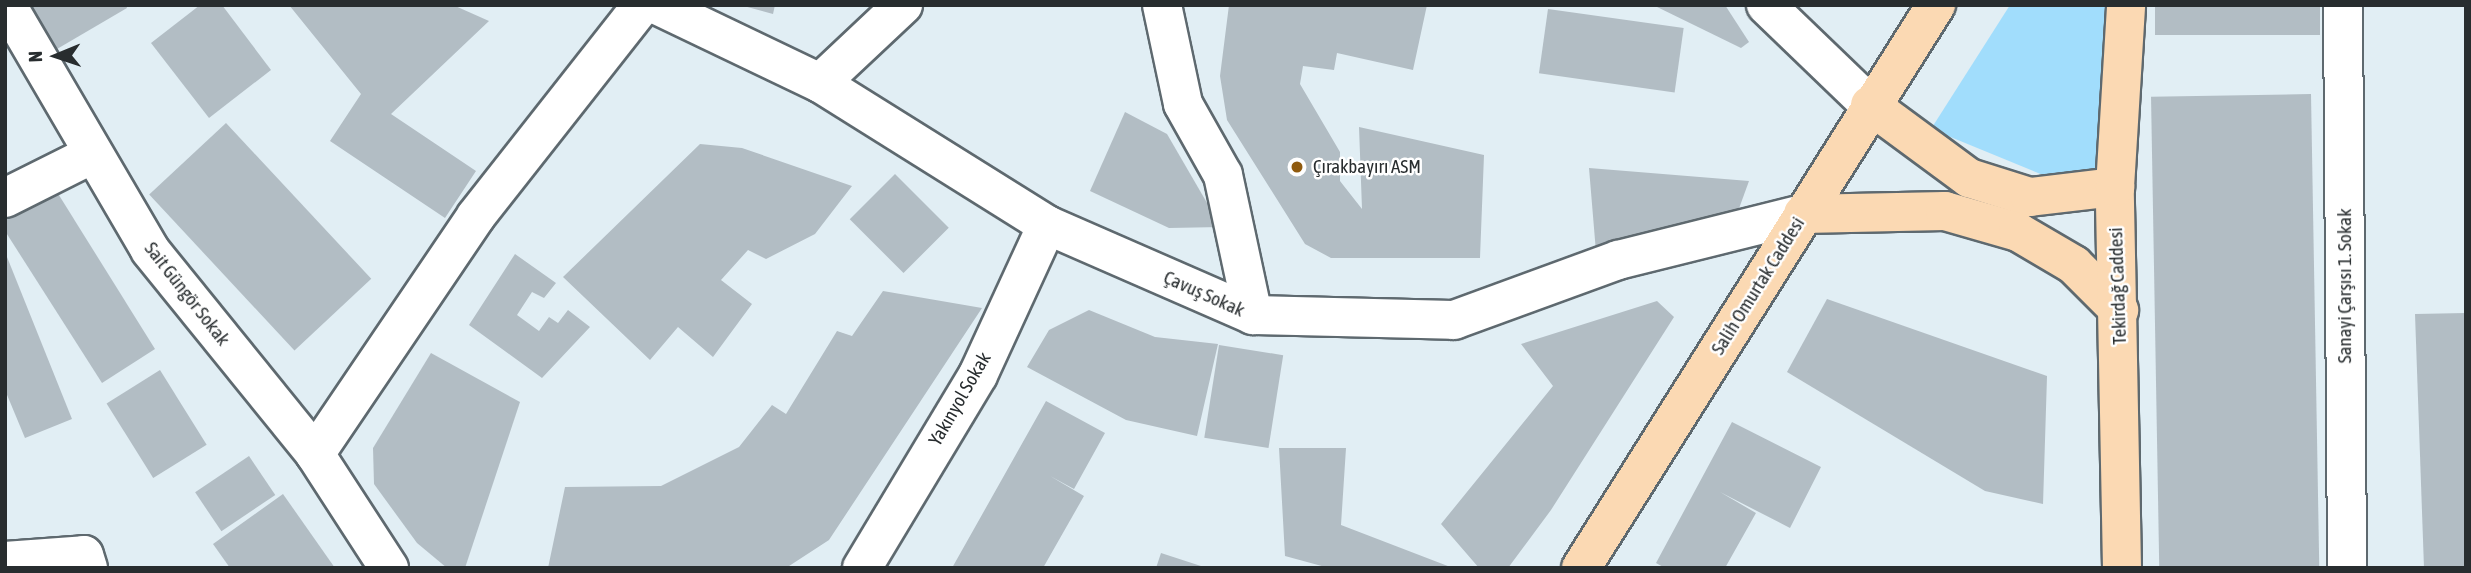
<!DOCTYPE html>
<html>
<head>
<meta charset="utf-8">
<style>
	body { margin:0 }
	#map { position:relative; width:2471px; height:573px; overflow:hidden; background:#e1eef4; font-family:"Asap Condensed",sans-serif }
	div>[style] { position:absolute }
	.green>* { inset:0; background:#a1ddfc }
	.building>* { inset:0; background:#b2bdc4; transform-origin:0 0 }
	.roads { filter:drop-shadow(2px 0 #5e696f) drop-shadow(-2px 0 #5e696f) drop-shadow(0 2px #5e696f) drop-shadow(0 -2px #5e696f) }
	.street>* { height:38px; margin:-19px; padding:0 19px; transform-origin:19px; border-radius:19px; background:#fff }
	.primary>* { height:38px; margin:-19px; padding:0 19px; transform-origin:19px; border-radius:19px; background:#fbd9b3 }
	.dots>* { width:19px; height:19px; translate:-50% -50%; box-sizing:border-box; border:4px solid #fff; border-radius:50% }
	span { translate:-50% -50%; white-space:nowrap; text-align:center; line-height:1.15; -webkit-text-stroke:5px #fff; paint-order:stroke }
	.poi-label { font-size:19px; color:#282d2f }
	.left { translate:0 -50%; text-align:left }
	.street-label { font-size:19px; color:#282d2f }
	.frame { position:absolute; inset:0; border:7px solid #282d2f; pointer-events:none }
	.north { position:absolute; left:21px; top:21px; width:70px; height:70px; -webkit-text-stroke:5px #fff; paint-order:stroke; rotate:268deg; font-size:19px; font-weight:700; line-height:28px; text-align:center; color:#282d2f }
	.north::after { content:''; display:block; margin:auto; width:24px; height:32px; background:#282d2f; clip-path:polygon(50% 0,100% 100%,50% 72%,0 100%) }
</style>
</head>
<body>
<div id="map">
	<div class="green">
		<i style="clip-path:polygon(2010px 5px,2118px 5px,2113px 80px,2095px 168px,2055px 180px,1931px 129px)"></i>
	</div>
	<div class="building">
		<i style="clip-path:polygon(31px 5px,126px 5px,127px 8px,57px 49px)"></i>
		<i style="clip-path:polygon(200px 5px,222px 5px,271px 70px,209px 118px,151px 43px)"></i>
		<i style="clip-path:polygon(289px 5px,453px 5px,489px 21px,391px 114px,476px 171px,445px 218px,330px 141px,361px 94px)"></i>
		<i style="clip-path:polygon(740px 5px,775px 5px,773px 14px)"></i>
		<i style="clip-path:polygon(1229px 5px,1427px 5px,1413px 70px,1337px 53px,1334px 70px,1303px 66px,1300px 84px,1340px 152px,1340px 181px,1362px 209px,1359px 127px,1484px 155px,1480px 258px,1331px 258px,1305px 244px,1227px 120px,1220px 76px)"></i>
		<i style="clip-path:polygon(1653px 5px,1725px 5px,1749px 42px,1741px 48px)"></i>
		<i style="left:2155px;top:5px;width:165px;height:30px"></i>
		<i style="left:1548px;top:9px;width:137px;height:65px;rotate:8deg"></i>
		<i style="left:2311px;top:94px;width:474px;height:160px;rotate:89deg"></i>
		<i style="clip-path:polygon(1125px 112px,1167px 134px,1221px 227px,1169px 228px,1090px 191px)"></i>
		<i style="left:226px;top:123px;width:213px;height:105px;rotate:47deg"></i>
		<i style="clip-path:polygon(700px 144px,742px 148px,852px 186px,815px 234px,766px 259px,748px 250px,721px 280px,752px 304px,713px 357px,678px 327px,650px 360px,563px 277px)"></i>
		<i style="clip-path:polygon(1589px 168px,1749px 181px,1737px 214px,1596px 252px)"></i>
		<i style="left:895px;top:174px;width:76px;height:64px;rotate:45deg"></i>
		<i style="clip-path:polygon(52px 184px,155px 349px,102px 383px,5px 231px,5px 214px)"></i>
		<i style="clip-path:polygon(5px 252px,72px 419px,25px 438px,5px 390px)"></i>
		<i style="clip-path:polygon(515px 254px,556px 283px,544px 298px,532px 292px,517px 315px,539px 331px,549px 317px,558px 323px,568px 310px,590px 327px,542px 378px,469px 325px)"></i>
		<i style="clip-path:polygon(883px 291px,982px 308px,829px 540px,786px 568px,548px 568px,565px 487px,661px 486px,739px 447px,772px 405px,786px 414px,837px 331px,852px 336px)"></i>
		<i style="clip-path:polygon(1827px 299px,2047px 376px,2043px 504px,1985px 491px,1787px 372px)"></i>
		<i style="clip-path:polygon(1657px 301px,1674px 317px,1551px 510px,1508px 568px,1479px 568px,1441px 524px,1553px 386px,1521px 344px)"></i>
		<i style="clip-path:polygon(1089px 310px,1155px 337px,1218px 344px,1197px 436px,1126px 420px,1027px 367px,1049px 330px)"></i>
		<i style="clip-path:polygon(2466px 313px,2466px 568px,2424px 568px,2415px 314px)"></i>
		<i style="left:1219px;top:345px;width:65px;height:94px;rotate:9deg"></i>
		<i style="clip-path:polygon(431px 353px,520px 402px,465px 568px,447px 568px,417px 543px,374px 484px,373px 448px)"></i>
		<i style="left:160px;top:370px;width:88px;height:63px;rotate:58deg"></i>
		<i style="clip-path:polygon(1046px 401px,1105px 433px,1074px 489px,1050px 476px,1084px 496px,1043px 568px,952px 568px)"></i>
		<i style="clip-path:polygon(1732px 422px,1821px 467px,1790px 528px,1720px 492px,1756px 513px,1725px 568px,1665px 568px,1656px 563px)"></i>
		<i style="clip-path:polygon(1279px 448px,1346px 448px,1341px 525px,1453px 568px,1329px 568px,1285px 556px)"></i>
		<i style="left:249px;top:456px;width:47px;height:65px;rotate:56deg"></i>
		<i style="clip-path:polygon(283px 494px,335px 568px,230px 568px,213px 544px)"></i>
		<i style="clip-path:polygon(1161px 553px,1204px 567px,1204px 568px,1156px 568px)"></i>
	</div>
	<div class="roads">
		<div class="street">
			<i style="left:7px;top:5px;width:284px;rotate:59.7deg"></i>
			<i style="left:150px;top:250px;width:262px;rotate:51deg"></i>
			<i style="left:315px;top:454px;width:136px;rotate:57deg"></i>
			<i style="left:657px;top:5px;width:181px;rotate:25.6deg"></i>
			<i style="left:820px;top:83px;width:268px;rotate:32deg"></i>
			<i style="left:1047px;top:225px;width:225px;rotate:23.6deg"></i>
			<i style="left:1253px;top:315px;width:201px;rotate:1.4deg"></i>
			<i style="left:1454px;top:320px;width:175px;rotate:-20.1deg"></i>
			<i style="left:1618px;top:260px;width:191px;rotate:-14deg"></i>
			<i style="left:1162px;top:5px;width:101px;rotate:78deg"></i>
			<i style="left:1183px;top:104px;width:81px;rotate:60.6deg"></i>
			<i style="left:1223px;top:175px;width:143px;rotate:77.9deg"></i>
			<i style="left:1766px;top:5px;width:144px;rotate:43.9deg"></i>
			<i style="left:2343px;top:5px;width:563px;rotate:89.59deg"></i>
			<i style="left:820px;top:83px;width:114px;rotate:-43.2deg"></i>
			<i style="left:5px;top:198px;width:98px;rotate:-26.6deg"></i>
			<i style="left:315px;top:454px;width:287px;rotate:-55.9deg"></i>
			<i style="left:476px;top:216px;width:268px;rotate:-51.8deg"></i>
			<i style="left:5px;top:561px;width:79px;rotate:-4.3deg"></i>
			<i style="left:84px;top:555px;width:14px;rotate:73deg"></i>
			<i style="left:862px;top:568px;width:225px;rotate:-59deg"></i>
			<i style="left:978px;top:375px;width:165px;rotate:-65.3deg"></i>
		</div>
		<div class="primary">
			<i style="left:1870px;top:105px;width:123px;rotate:36.4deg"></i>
			<i style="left:1969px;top:178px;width:64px;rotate:17.3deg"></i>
			<i style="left:2030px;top:197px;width:86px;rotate:-6.7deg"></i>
			<i style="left:1803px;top:214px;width:142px;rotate:-1.2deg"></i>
			<i style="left:1945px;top:211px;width:76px;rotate:16deg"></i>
			<i style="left:2018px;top:232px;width:65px;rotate:30.5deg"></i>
			<i style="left:2074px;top:265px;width:64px;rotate:45deg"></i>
			<i style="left:1581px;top:568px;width:666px;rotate:-57.77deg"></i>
			<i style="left:2122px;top:568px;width:381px;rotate:-91.1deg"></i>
			<i style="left:2115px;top:187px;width:182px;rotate:-86.5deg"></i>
		</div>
	</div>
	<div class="dots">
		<i style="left:1297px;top:167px;background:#905b0f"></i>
	</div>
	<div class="poi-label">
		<span class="left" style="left:1313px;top:167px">Çırakbayırı ASM</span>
	</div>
	<div class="street-label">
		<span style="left:1758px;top:286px;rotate:-58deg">Salih Omurtak Caddesi</span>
		<span style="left:2118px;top:286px;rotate:-92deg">Tekirdağ Caddesi</span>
		<span style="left:2345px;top:286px;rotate:-90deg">Sanayi Çarşısı 1. Sokak</span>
		<span style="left:187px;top:294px;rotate:52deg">Sait Güngör Sokak</span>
		<span style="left:1204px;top:294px;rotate:24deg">Çavuş Sokak</span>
		<span style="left:960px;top:399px;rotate:-60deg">Yakınyol Sokak</span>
	</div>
	<div class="frame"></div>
	<div class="north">N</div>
</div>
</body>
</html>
